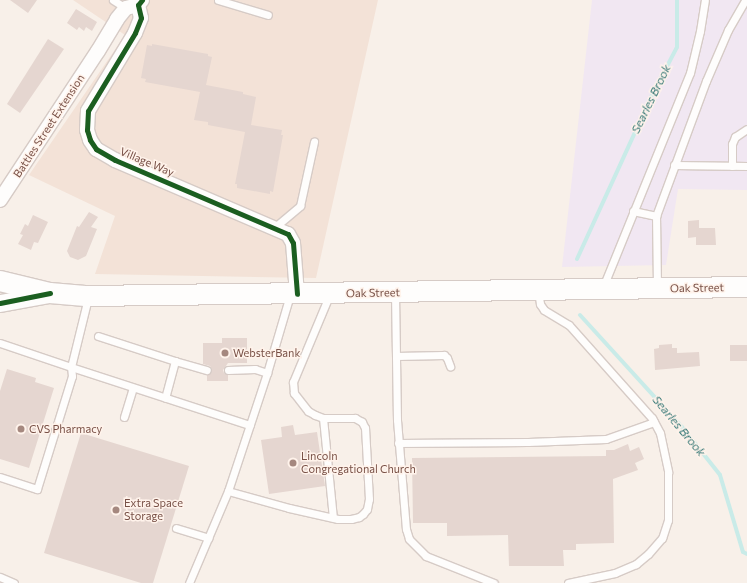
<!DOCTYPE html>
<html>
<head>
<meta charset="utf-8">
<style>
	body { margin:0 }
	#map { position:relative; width:747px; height:583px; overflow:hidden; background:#f8f0e9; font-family:Commissioner,sans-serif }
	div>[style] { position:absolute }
	.residential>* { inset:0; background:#f3e2d7 }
	.education>* { inset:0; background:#f1e7f2 }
	.stream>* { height:4px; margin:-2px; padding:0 2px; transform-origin:2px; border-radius:2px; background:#c9ebe8 }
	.building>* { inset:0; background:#e5d6d0; transform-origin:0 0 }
	.roads { filter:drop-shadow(1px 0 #d6cbc6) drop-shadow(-1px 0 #d6cbc6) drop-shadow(0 1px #d6cbc6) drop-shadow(0 -1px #d6cbc6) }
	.service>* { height:7px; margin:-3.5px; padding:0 3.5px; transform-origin:3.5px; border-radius:3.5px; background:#fefdfc }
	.minor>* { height:14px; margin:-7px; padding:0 7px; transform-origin:7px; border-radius:7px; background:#fefdfc }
	.tertiary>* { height:17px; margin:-8.5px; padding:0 8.5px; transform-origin:8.5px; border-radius:8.5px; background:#fefdfc }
	.secondary>* { height:20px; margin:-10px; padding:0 10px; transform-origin:10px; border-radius:10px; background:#fefdfc }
	.cycleway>* { height:5px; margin:-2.5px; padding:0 2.5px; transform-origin:2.5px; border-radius:2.5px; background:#1b5e20 }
	.dots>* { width:11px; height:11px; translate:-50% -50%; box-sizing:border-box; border:2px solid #fff3eb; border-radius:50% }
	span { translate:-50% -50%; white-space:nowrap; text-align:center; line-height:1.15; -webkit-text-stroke:3px #fff3eb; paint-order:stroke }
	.street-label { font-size:11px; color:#785046 }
	.poi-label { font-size:11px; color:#785046 }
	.left { translate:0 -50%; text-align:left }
	.water-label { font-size:12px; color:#367877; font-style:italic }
</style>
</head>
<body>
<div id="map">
	<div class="residential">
		<i style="clip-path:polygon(73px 0,378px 0,316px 278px,95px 274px,115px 216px,29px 175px,125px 35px)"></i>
	</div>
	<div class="education">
		<i style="clip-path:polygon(592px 0,747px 0,747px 190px,678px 189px,666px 265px,562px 267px)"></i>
	</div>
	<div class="stream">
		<i style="left:577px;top:259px;width:178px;rotate:-65.4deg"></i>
		<i style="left:651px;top:97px;width:56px;rotate:-62.5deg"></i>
		<i style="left:677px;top:47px;width:47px;rotate:-90deg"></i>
		<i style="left:580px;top:315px;width:151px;rotate:47.7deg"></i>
		<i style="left:682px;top:427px;width:61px;rotate:51.6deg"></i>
		<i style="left:720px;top:475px;width:80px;rotate:73.4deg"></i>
		<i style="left:743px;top:552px;width:4px;rotate:27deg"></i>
	</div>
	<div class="building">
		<i style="clip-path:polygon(10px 0,37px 0,28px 13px)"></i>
		<i style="clip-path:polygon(76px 9px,97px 22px,92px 31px,86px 27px,84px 31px,79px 27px,77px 30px,67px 23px)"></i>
		<i style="clip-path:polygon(48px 39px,64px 49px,20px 113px,7px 104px)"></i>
		<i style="clip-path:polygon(152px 44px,208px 54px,208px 56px,212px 57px,206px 85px,243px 92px,243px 94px,256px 97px,251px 125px,282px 130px,281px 135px,283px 135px,273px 192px,270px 191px,270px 194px,237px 188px,237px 184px,235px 184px,245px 132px,208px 125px,208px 122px,194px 120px,200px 92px,145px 82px,146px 79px,141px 78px,147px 45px,152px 46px)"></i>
		<i style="clip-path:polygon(89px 212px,98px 217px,91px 227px,97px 229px,86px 256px,78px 260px,70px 257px,67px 251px,77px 226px,79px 227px)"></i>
		<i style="clip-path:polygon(33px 215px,48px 222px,38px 243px,34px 242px,31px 250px,18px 244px,23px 235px,20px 234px,25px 224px,28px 226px)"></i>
		<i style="clip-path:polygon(699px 220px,699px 228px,715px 228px,716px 245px,696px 245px,696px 237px,688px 238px,688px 221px)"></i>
		<i style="clip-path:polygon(222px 338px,247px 338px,247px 363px,228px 363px,223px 370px,224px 373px,228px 375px,228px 381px,207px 381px,207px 375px,211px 373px,212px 369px,210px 366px,203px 364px,203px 343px,222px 343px)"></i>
		<i style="clip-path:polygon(672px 344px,672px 348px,677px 348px,677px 353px,699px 352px,700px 366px,655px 370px,654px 349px,659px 348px,659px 345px)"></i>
		<i style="left:747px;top:345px;width:16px;height:17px;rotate:90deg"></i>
		<i style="clip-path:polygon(7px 369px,36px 378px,35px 382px,54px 388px,29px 468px,0 459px,0 391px)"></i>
		<i style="clip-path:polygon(293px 425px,295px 435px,317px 432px,325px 486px,269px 494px,261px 440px,282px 437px,281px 427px)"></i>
		<i style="clip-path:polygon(81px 433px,189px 466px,153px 583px,141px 583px,44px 553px)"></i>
		<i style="clip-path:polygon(628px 444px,630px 451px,639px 447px,644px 459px,635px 463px,638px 470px,613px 479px,614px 543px,576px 544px,576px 550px,563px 550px,564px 566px,509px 566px,508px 535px,447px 536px,447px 523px,413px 523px,412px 458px,606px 456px,606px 450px,614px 450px)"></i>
	</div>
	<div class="roads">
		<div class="service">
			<i style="left:113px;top:0;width:15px;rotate:32deg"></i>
			<i style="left:218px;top:0;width:52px;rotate:16.7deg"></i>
			<i style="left:674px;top:165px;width:73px;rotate:0.8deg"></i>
			<i style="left:732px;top:166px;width:22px;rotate:-90deg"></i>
			<i style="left:732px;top:144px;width:8px;rotate:-67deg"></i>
			<i style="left:735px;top:137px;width:14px;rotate:-34deg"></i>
			<i style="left:633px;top:211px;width:24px;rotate:12deg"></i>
			<i style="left:275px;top:227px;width:33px;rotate:-40deg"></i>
			<i style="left:300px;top:206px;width:66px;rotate:-77.7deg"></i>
			<i style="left:657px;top:286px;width:70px;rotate:-90.8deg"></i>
			<i style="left:656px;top:216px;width:144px;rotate:-69.7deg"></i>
			<i style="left:706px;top:81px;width:56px;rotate:-66.7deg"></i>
			<i style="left:728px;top:30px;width:34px;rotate:-60deg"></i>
			<i style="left:603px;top:287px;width:231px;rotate:-67.9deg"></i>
			<i style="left:690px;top:73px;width:43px;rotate:-76.6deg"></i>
			<i style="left:700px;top:31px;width:31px;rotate:-81deg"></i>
			<i style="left:538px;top:291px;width:13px;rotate:81deg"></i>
			<i style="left:540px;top:304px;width:7px;rotate:56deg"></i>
			<i style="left:544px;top:310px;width:29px;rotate:31deg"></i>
			<i style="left:569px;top:325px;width:125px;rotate:48.3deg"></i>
			<i style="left:652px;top:418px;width:17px;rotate:62deg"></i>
			<i style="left:660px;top:433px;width:40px;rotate:78deg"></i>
			<i style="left:668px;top:472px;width:48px;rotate:90deg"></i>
			<i style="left:668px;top:520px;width:19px;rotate:108deg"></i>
			<i style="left:662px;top:538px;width:21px;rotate:131deg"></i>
			<i style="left:648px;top:554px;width:16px;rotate:140deg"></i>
			<i style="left:636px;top:564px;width:23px;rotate:157deg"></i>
			<i style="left:615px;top:573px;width:48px;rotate:168deg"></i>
			<i style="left:395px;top:293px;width:127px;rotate:89.1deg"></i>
			<i style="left:397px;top:420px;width:109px;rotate:85.3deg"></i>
			<i style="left:406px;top:529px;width:10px;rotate:73deg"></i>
			<i style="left:409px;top:539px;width:24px;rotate:45deg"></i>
			<i style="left:426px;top:556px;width:73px;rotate:21.7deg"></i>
			<i style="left:98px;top:336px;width:81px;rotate:18deg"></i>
			<i style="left:175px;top:361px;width:38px;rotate:105deg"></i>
			<i style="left:0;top:343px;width:75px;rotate:18.7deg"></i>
			<i style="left:71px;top:367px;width:71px;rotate:-76.2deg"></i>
			<i style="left:396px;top:356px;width:48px;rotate:-1.2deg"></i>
			<i style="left:444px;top:355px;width:4px;rotate:45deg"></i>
			<i style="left:447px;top:358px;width:9px;rotate:69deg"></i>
			<i style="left:175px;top:361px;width:33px;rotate:16deg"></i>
			<i style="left:228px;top:370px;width:27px;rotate:-2deg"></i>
			<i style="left:255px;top:369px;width:13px;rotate:18deg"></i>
			<i style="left:124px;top:417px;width:30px;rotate:-73deg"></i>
			<i style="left:323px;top:418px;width:100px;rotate:84.3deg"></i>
			<i style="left:398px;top:443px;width:130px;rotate:-0.4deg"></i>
			<i style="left:528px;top:442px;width:78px;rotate:-2.2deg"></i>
			<i style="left:606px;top:439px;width:51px;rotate:-19.5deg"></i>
			<i style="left:0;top:477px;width:39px;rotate:18deg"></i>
			<i style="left:37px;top:489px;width:118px;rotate:-72.8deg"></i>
			<i style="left:72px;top:376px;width:9px;rotate:-96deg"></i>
			<i style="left:71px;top:367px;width:188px;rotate:18deg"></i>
			<i style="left:228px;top:491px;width:63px;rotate:15.6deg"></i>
			<i style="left:289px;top:508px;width:50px;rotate:12.7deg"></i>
			<i style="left:338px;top:519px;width:13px"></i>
			<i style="left:351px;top:519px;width:8px;rotate:-14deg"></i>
			<i style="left:359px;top:517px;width:5px;rotate:-37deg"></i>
			<i style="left:363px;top:514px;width:6px;rotate:-51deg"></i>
			<i style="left:367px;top:509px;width:10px;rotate:-79deg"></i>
			<i style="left:369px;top:499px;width:71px;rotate:-93.2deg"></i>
			<i style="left:365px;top:428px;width:7px;rotate:-117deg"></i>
			<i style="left:362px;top:422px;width:8px;rotate:-150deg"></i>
			<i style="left:355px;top:418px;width:32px;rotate:180deg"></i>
			<i style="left:323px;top:418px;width:9px;rotate:-159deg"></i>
			<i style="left:315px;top:415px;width:8px;rotate:-150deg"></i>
			<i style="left:308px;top:411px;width:23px;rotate:-128deg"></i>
			<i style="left:294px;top:393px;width:11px;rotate:-95deg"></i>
			<i style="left:293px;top:382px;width:93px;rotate:-67.3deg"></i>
			<i style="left:176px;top:528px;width:34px;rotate:17deg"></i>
			<i style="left:0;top:577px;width:15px;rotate:23deg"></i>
			<i style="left:189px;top:583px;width:100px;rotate:-67deg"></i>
			<i style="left:228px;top:491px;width:124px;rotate:-71.7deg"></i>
			<i style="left:267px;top:373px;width:81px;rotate:-73.6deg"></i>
		</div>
		<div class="minor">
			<i style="left:142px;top:0;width:6px;rotate:129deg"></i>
			<i style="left:138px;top:5px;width:13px;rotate:77deg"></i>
			<i style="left:141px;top:18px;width:16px;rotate:112deg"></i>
			<i style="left:135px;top:33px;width:91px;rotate:121.1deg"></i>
			<i style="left:88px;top:111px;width:19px;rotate:93deg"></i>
			<i style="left:87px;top:130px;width:10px;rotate:73deg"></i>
			<i style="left:90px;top:140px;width:11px;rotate:56deg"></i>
			<i style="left:96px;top:149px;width:22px;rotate:30deg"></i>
			<i style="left:115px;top:160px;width:188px;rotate:23.2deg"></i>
			<i style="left:288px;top:234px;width:10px;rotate:61deg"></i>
			<i style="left:293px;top:243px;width:51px;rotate:85.5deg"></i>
			<i style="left:0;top:200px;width:178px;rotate:-56.7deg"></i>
			<i style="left:98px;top:51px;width:37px;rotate:-59deg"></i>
			<i style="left:117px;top:19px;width:14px;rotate:-51deg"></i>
			<i style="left:126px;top:8px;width:12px;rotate:-14deg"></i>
		</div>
		<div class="tertiary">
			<i style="left:0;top:303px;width:50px;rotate:-10.4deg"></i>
		</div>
		<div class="secondary">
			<i style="left:0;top:281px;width:51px;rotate:13.5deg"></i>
			<i style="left:50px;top:293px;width:38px;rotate:5deg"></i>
			<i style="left:88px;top:296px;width:659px;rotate:-0.78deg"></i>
		</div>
	</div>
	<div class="cycleway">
		<i style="left:142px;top:0;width:6px;rotate:129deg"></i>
		<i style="left:138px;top:5px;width:13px;rotate:77deg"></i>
		<i style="left:141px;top:18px;width:16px;rotate:112deg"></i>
		<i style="left:135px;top:33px;width:91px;rotate:121.1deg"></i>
		<i style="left:88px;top:111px;width:19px;rotate:93deg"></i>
		<i style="left:87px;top:130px;width:10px;rotate:73deg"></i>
		<i style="left:90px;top:140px;width:11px;rotate:56deg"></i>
		<i style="left:96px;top:149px;width:22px;rotate:30deg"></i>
		<i style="left:115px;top:160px;width:188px;rotate:23.2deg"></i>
		<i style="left:288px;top:234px;width:10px;rotate:61deg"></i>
		<i style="left:293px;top:243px;width:51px;rotate:85.5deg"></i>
		<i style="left:0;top:303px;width:51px;rotate:-11.3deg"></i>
	</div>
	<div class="dots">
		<i style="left:225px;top:353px;background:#a5887f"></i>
		<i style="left:21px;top:429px;background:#a5887f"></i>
		<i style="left:293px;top:463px;background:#a5887f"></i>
		<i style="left:116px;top:510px;background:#a5887f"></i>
	</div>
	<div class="street-label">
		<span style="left:49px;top:126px;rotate:-57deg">Battles Street Extension</span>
		<span style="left:147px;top:162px;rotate:23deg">Village Way</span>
		<span style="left:697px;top:288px;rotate:-1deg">Oak Street</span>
		<span style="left:373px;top:293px;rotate:-1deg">Oak Street</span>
	</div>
	<div class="poi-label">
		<span class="left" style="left:233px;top:353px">WebsterBank</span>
		<span class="left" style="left:29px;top:429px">CVS Pharmacy</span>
		<span class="left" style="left:301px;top:463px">Lincoln<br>Congregational Church</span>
		<span class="left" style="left:124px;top:510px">Extra Space<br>Storage</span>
	</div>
	<div class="water-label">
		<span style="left:651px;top:99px;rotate:-64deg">Searles Brook</span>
		<span style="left:679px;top:426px;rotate:50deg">Searles Brook</span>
	</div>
</div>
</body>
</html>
